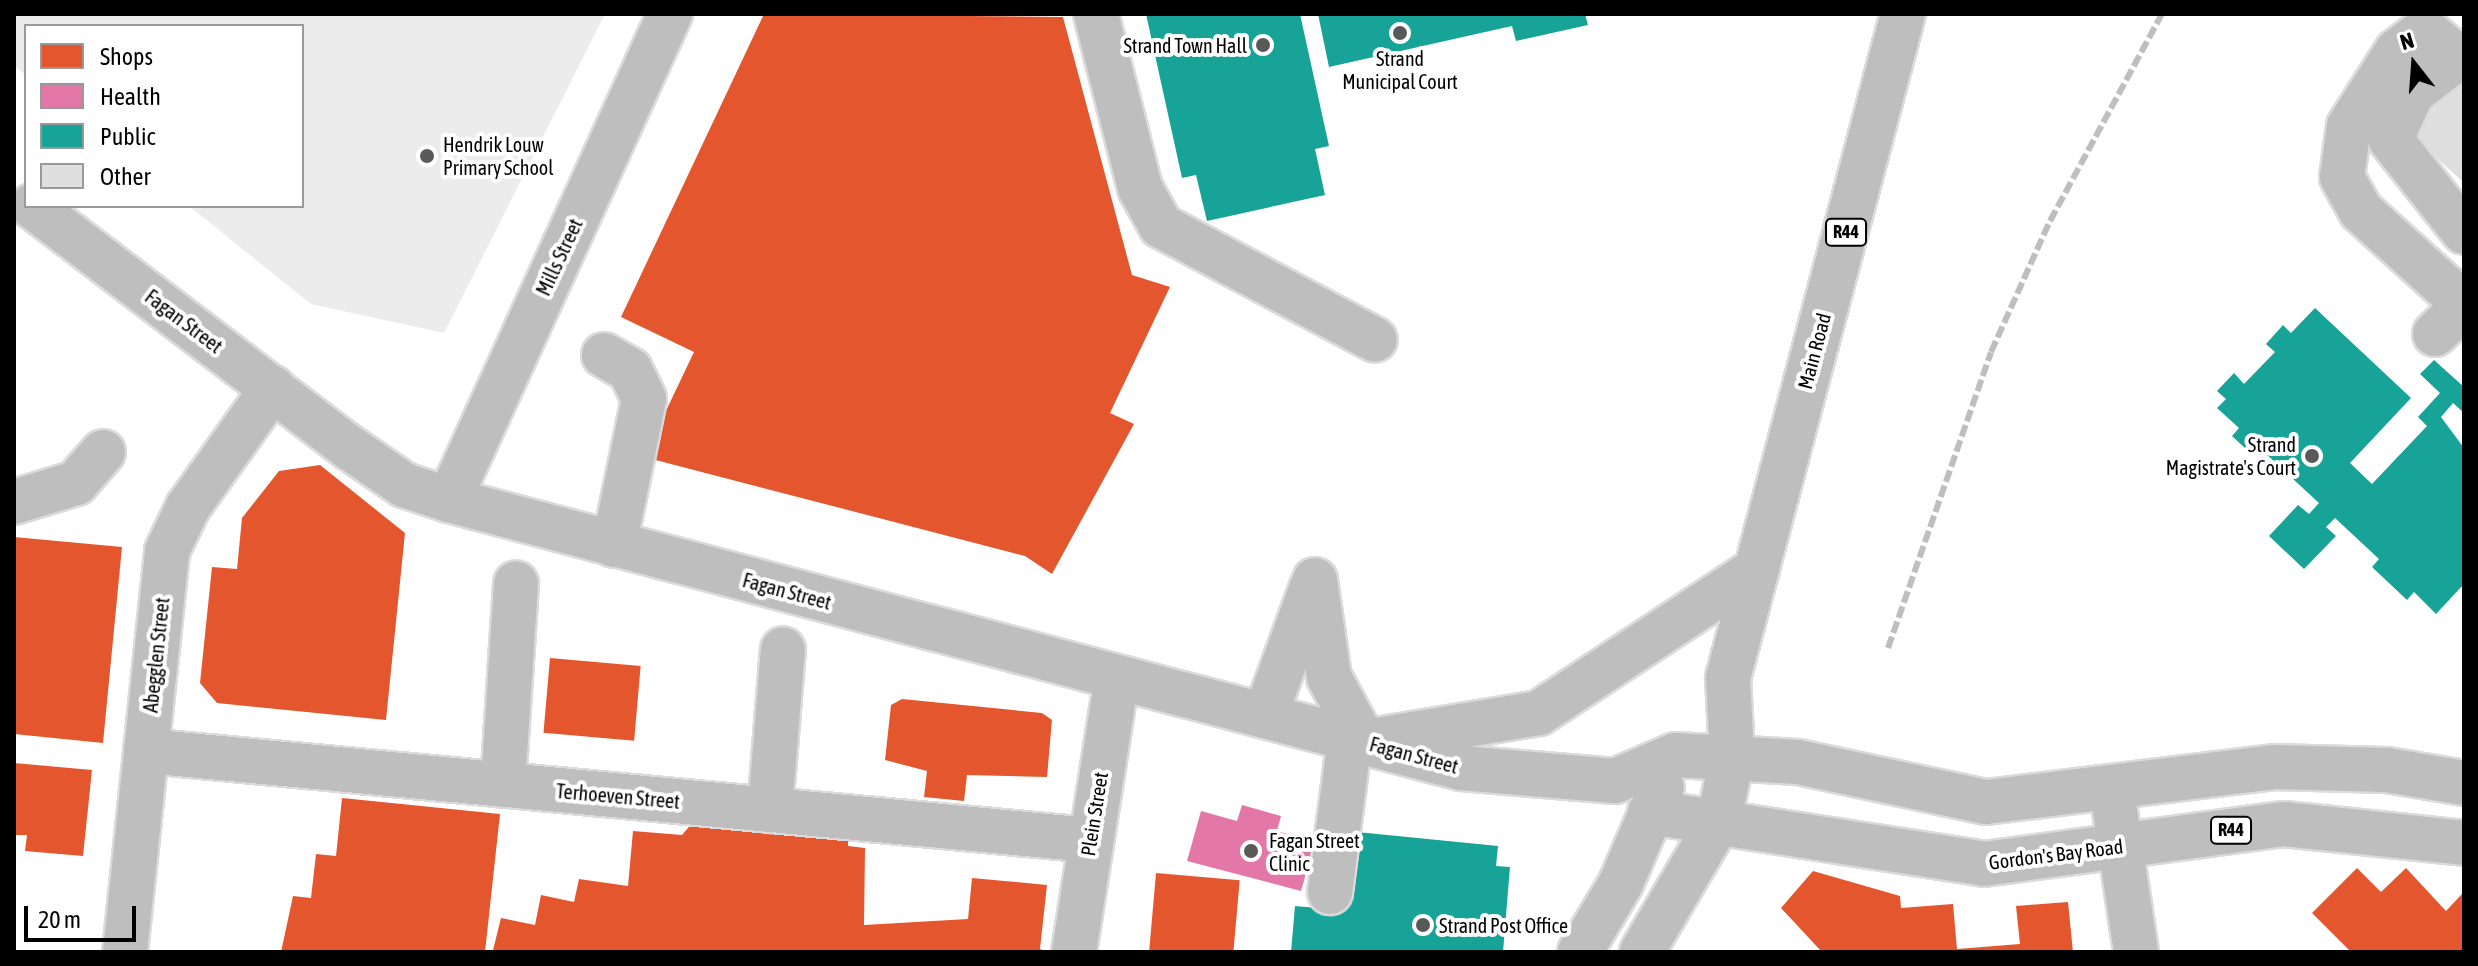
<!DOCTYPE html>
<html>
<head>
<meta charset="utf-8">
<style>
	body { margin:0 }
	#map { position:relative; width:2478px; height:966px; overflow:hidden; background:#fff; font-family:"Asap Condensed",sans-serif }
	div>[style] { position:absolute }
	.green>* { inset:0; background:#ececec }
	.shops>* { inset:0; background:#e4572e; transform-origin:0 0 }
	.health>* { inset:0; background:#e377a8 }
	.public>* { inset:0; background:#17a398 }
	.building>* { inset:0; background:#dfdfdf }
	.roads { filter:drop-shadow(2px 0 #dbdbdb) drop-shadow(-2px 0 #dbdbdb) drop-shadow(0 2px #dbdbdb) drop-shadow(0 -2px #dbdbdb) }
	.minor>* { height:44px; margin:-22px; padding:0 22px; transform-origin:22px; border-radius:22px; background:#bebebe }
	.major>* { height:44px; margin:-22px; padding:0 22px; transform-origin:22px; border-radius:22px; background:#bebebe }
	.rail>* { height:6px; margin-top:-3px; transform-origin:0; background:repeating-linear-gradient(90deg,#bebebe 0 12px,transparent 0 16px) }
	.dots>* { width:22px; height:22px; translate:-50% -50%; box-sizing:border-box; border:4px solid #fff; border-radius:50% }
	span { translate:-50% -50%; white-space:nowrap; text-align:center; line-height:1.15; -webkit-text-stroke:8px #fff; paint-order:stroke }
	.shield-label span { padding:2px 6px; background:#fff; border:2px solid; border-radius:6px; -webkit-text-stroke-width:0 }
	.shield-label { font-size:18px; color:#000; font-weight:700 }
	.poi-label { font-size:20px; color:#000 }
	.right { translate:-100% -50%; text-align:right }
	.left { translate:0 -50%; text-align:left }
	.street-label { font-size:20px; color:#000 }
	.frame { position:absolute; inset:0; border:16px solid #000; pointer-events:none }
	.legend { position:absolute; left:24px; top:24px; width:280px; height:184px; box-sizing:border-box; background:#fff; border:2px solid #999; margin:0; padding:10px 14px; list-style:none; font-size:24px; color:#000 }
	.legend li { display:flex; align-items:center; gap:16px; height:40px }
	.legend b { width:40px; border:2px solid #999 }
	.north { position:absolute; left:2374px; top:24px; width:80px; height:80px; -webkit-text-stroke:6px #fff; paint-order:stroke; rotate:343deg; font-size:22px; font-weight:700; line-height:32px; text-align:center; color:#000 }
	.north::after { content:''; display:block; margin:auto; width:28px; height:36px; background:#000; clip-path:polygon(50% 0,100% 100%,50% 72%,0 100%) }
	.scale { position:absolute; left:24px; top:906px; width:112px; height:36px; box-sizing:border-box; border:4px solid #000; border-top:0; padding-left:10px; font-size:24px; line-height:28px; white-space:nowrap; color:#000; -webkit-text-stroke:6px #fff; paint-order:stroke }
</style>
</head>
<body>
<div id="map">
	<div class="green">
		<i style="clip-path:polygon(14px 14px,605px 14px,444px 333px,311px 304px,189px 206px,302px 206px,302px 26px,26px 26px,26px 75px,14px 66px)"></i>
	</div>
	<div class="shops">
		<i style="clip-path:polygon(764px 14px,1063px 17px,1132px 275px,1170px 287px,1110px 413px,1134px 424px,1052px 574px,1025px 556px,644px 457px,694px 352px,621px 317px)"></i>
		<i style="clip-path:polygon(320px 465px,405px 533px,386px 720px,217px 703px,200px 683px,212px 567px,237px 569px,242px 518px,279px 471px)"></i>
		<i style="clip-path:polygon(14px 537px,122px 547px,103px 743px,14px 734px)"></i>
		<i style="left:550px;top:658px;width:91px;height:75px;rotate:5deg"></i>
		<i style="clip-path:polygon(902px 699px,1042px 713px,1052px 720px,1047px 777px,967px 775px,964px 801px,924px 797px,927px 771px,885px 760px,891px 705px)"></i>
		<i style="clip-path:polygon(14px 763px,92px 770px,83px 856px,25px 851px,27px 835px,14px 835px)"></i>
		<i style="clip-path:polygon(342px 798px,500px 814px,485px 952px,281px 952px,293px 896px,311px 898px,316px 854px,336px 856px)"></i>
		<i style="clip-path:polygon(693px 822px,848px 837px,848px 846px,865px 848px,864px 925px,968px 919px,972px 878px,1047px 885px,1040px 949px,1047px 952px,493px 950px,501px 918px,535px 925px,541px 895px,574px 902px,579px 879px,628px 886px,633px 831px,682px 835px)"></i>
		<i style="clip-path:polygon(2357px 868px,2381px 892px,2406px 868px,2446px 911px,2462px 894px,2464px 952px,2351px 952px,2312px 913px)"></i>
		<i style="clip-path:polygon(1813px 871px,1900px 896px,1901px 908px,1953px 904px,1957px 949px,2020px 944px,2016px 906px,2068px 902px,2073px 952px,1822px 952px,1781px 908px)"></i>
		<i style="left:1156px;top:873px;width:84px;height:79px;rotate:5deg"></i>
	</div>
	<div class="health">
		<i style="clip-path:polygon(1242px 805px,1281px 816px,1277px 831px,1315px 842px,1301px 891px,1187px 861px,1201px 811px,1237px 821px)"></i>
	</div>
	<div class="public">
		<i style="clip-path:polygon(1146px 14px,1300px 14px,1329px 146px,1315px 149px,1325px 195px,1207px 221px,1196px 175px,1182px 178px)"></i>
		<i style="clip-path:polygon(1318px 14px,1585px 14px,1588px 25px,1516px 41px,1512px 26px,1329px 67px)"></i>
		<i style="clip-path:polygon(2315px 308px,2411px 398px,2350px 463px,2372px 484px,2427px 426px,2418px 417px,2440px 393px,2420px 374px,2434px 360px,2464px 387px,2464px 413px,2453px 403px,2441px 417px,2464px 448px,2464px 584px,2436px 614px,2414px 592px,2407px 600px,2372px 567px,2379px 559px,2335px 518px,2326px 527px,2336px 536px,2304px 569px,2269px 536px,2298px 505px,2309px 514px,2319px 503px,2253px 442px,2246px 449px,2232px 436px,2239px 428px,2217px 408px,2226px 399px,2217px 391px,2234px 373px,2244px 384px,2275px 352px,2266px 344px,2283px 325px,2291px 333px)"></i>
		<i style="clip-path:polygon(1347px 831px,1498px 846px,1496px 866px,1510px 867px,1503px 952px,1291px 952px,1295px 906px,1340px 910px)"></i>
	</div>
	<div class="building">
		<i style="clip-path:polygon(2464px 75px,2464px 183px,2410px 133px)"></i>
	</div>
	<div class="roads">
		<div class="minor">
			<i style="left:1096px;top:14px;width:179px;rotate:75.8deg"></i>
			<i style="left:1140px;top:188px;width:43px;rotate:61.1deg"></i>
			<i style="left:1161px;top:226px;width:242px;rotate:28deg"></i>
			<i style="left:2464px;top:53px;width:66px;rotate:142.4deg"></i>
			<i style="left:2412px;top:93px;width:51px;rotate:114.1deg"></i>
			<i style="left:2391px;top:140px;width:117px;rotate:51.6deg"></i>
			<i style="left:2455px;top:55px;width:39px;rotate:-140deg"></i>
			<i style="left:2425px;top:30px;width:35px;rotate:143deg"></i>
			<i style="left:2397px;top:51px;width:89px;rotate:122.6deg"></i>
			<i style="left:2349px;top:126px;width:51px;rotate:97.8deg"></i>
			<i style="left:2342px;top:177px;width:39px;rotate:61deg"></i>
			<i style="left:2361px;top:211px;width:139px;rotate:42.1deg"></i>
			<i style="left:32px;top:206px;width:400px;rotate:37.3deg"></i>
			<i style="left:350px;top:448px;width:65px;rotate:34.4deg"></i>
			<i style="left:404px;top:485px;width:47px;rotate:18.4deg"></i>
			<i style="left:449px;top:500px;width:1047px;rotate:14.83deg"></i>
			<i style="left:1461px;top:768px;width:155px;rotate:4.8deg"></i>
			<i style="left:1615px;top:781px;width:66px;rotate:-23.1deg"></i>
			<i style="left:2435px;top:334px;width:40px;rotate:-44deg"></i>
			<i style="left:604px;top:355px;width:30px;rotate:30deg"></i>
			<i style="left:630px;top:370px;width:32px;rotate:64deg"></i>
			<i style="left:644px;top:399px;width:149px;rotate:101.6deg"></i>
			<i style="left:449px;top:500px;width:534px;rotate:-65.55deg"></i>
			<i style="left:14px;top:502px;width:65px;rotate:-17deg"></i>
			<i style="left:76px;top:483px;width:41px;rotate:-48.9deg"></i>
			<i style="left:1315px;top:580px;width:98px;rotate:81.8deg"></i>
			<i style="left:1329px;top:677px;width:74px;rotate:61.7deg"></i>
			<i style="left:1265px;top:716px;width:137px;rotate:-70deg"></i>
			<i style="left:146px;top:751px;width:948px;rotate:5.39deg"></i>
			<i style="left:503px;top:785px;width:202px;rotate:-86.3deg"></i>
			<i style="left:2112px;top:791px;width:163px;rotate:81.5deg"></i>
			<i style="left:770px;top:810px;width:161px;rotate:-85.4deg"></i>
			<i style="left:1330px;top:892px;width:155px;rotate:-82.6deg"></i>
			<i style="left:125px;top:952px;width:403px;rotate:-84deg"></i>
			<i style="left:167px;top:551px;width:49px;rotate:-64.5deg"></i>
			<i style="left:188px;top:507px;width:146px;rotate:-54.5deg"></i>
			<i style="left:1074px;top:952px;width:278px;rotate:-81.1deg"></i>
		</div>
		<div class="major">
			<i style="left:1364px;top:742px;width:177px;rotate:-9.4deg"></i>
			<i style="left:1539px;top:713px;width:261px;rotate:-33.4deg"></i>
			<i style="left:1676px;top:755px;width:122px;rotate:3.3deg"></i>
			<i style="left:1798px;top:762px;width:192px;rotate:12deg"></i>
			<i style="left:1986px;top:802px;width:290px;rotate:-6.9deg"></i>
			<i style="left:2274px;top:767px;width:113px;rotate:1.5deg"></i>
			<i style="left:2387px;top:770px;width:78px;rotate:9.6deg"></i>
			<i style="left:1650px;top:812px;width:338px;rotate:8.8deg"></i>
			<i style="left:1984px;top:864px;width:303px;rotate:-7.6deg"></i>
			<i style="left:2284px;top:824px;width:181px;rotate:6deg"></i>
			<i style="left:1580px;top:952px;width:80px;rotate:-59.3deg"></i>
			<i style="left:1621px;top:883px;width:104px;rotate:-66.9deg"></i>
			<i style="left:1642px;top:952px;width:152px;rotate:-59.6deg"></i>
			<i style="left:1719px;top:821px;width:66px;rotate:-78.7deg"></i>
			<i style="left:1732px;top:756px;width:78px;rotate:-92.9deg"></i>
			<i style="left:1728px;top:678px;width:687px;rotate:-75.24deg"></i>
		</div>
	</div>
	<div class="rail">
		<i style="left:1888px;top:648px;width:313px;rotate:-70.8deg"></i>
		<i style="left:1991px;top:352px;width:144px;rotate:-65.8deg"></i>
		<i style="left:2050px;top:221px;width:235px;rotate:-61.6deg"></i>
	</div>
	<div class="dots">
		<i style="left:1400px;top:33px;background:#595959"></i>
		<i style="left:1263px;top:45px;background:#595959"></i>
		<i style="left:427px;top:156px;background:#595959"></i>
		<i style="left:2312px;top:456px;background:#595959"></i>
		<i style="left:1251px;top:851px;background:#595959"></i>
		<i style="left:1423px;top:925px;background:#595959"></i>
	</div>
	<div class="shield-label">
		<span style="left:1846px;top:232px">R44</span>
		<span style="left:2231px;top:830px">R44</span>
	</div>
	<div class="poi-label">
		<span class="right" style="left:1247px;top:45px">Strand Town Hall</span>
		<span style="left:1400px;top:70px">Strand<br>Municipal Court</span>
		<span class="left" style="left:443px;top:156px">Hendrik Louw<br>Primary School</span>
		<span class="right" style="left:2296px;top:456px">Strand<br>Magistrate's Court</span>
		<span class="left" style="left:1269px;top:852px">Fagan Street<br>Clinic</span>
		<span class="left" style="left:1439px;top:925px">Strand Post Office</span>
	</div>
	<div class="street-label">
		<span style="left:559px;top:257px;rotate:-65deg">Mills Street</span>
		<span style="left:184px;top:321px;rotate:37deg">Fagan Street</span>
		<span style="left:1814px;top:351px;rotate:-75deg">Main Road</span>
		<span style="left:787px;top:591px;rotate:15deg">Fagan Street</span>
		<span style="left:156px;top:655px;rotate:-84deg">Abegglen Street</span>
		<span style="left:1414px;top:755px;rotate:15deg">Fagan Street</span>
		<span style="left:618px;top:796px;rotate:5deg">Terhoeven Street</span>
		<span style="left:1094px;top:814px;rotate:-81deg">Plein Street</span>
		<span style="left:2056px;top:854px;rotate:-7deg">Gordon's Bay Road</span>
	</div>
	<div class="frame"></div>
	<ul class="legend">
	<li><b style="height:22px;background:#e4572e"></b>Shops</li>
	<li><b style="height:22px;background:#e377a8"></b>Health</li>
	<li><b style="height:22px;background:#17a398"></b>Public</li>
	<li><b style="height:22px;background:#dfdfdf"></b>Other</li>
	</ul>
	<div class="north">N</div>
	<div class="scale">20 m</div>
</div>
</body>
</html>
